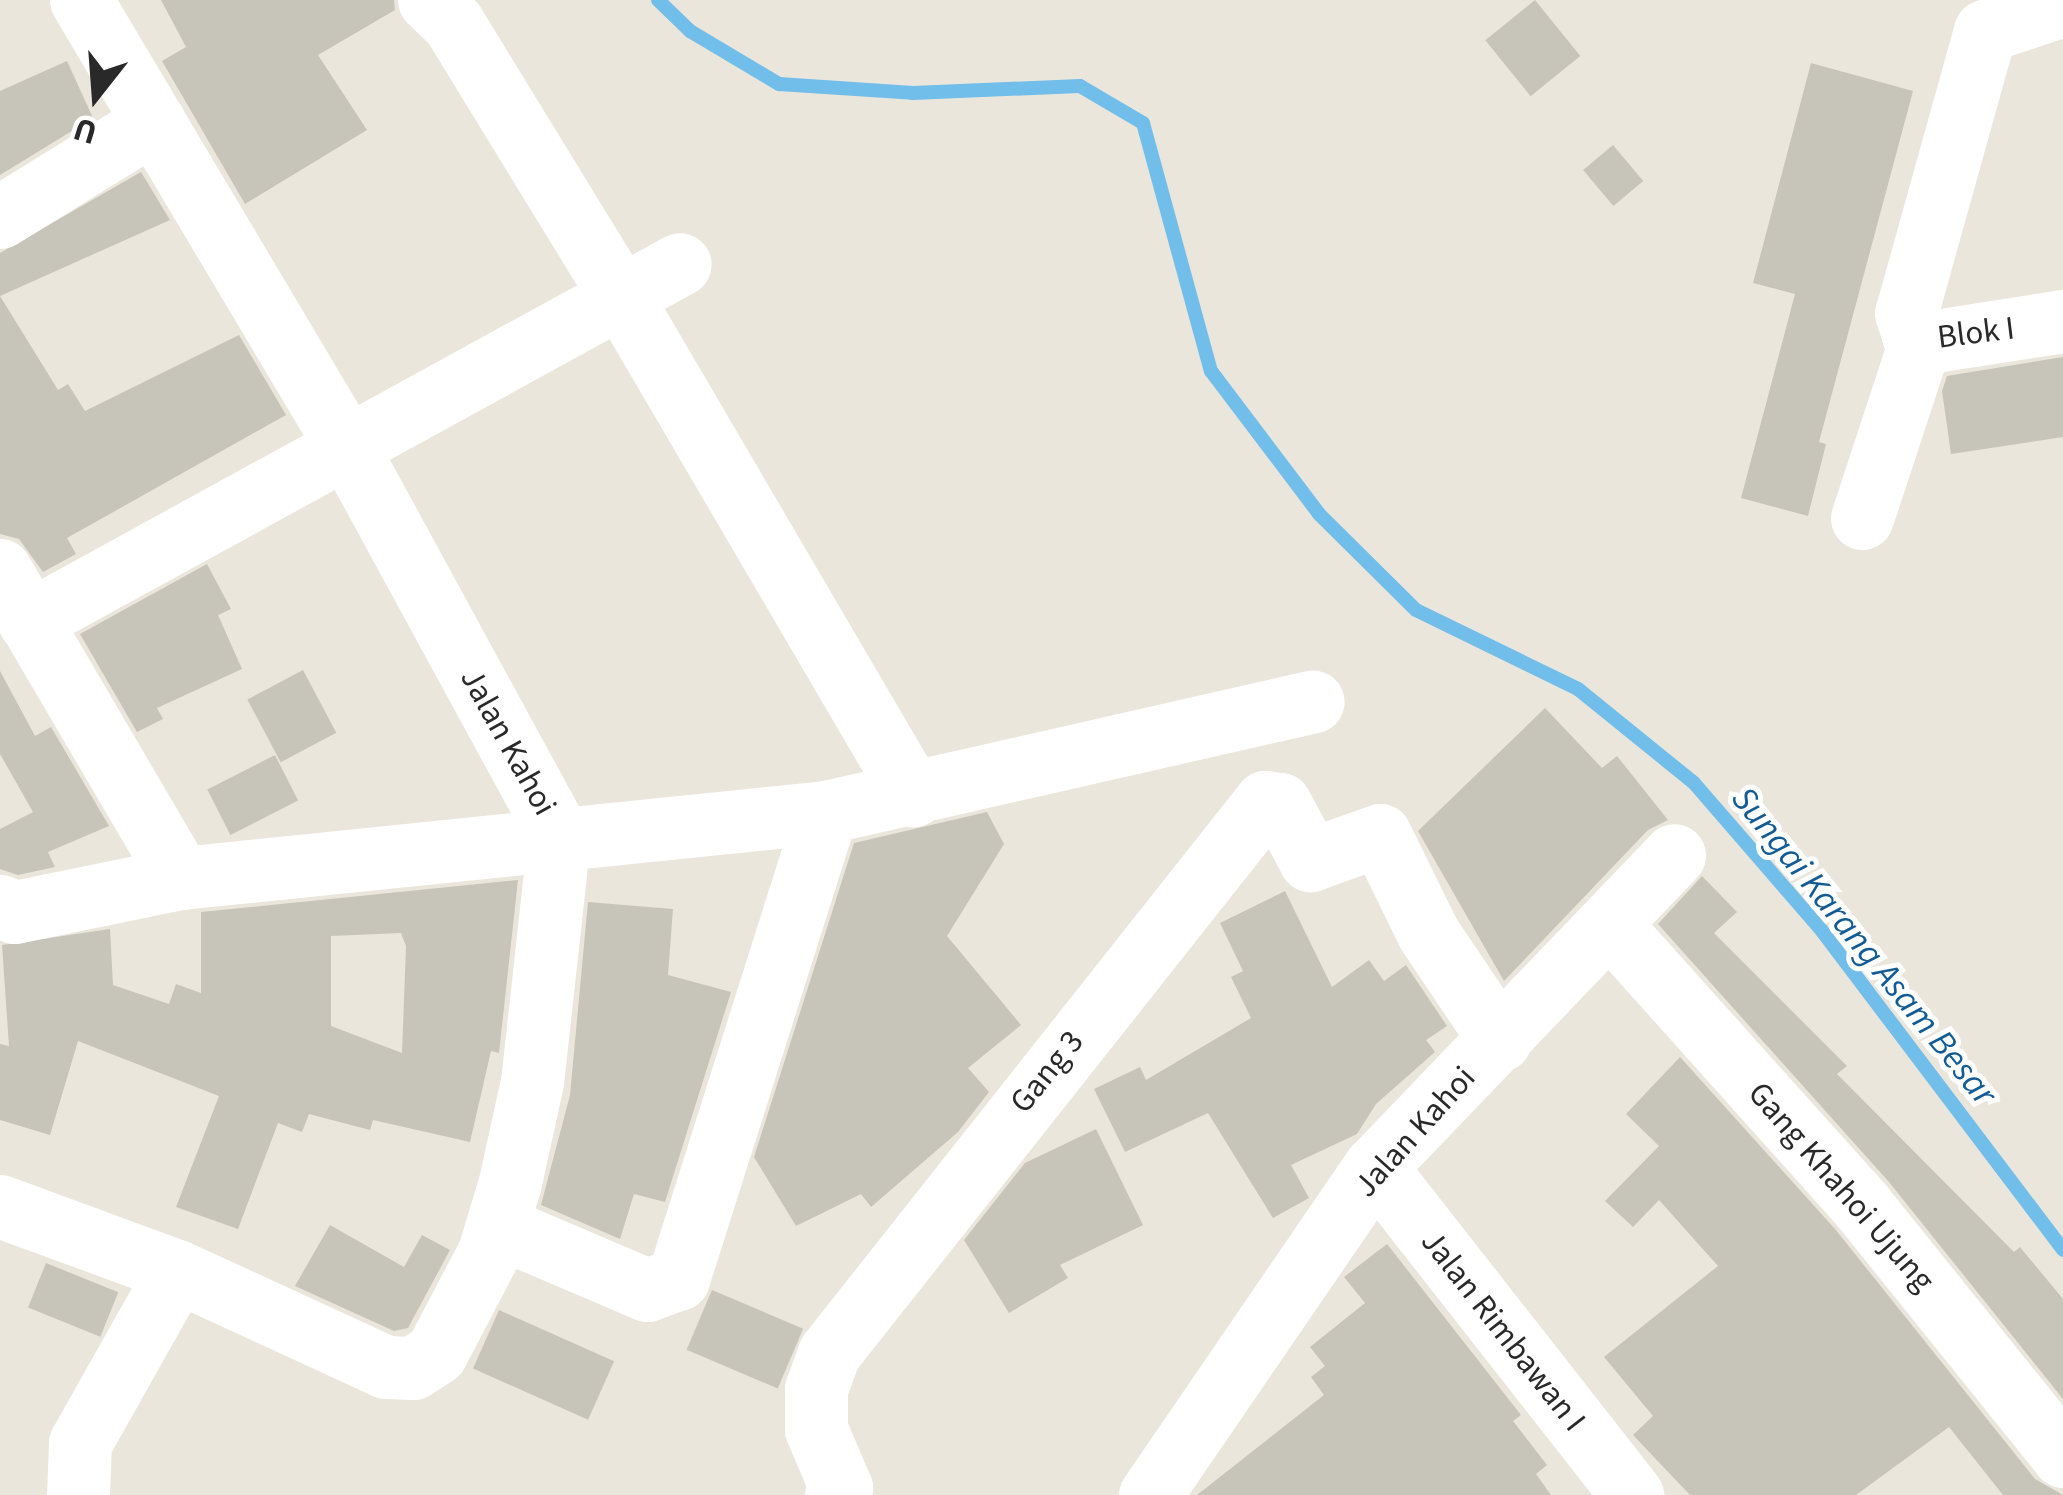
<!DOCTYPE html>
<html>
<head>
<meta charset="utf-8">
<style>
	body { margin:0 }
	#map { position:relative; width:2063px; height:1495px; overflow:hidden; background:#ebe6dc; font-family:"Source Sans 3",sans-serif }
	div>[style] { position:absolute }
	.stream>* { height:14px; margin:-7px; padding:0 7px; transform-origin:7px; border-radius:7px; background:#72beea }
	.building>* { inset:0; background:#c7c4ba; transform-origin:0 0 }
	.minor>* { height:63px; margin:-31.5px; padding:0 31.5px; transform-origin:31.5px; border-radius:31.5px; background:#fff }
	span { translate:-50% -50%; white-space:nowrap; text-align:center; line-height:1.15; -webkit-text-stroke:10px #fff; paint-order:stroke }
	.street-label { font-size:33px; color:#292929 }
	.water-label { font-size:36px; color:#125b95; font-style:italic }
	.north { position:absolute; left:36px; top:36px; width:120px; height:120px; -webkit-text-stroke:9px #fff; paint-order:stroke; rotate:197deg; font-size:33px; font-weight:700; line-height:48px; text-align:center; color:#292929 }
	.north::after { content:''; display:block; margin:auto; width:42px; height:54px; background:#292929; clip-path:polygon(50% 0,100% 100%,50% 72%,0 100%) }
</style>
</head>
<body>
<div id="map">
	<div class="stream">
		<i style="left:658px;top:0;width:45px;rotate:44.1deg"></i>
		<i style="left:690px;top:31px;width:104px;rotate:30.8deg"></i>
		<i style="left:779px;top:84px;width:134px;rotate:3.8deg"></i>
		<i style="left:913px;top:93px;width:167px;rotate:-2.4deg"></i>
		<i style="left:1080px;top:86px;width:73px;rotate:30.4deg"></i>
		<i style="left:1143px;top:123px;width:257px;rotate:74.7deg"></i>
		<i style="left:1211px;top:371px;width:179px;rotate:52.9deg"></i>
		<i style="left:1319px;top:514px;width:136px;rotate:44.7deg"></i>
		<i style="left:1416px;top:610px;width:180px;rotate:26deg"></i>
		<i style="left:1578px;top:689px;width:149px;rotate:39deg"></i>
		<i style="left:1694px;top:783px;width:196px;rotate:49.1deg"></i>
		<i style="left:1822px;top:931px;width:400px;rotate:52.9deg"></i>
	</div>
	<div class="building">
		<i style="clip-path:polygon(161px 0,394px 0,395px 10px,318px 55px,367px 130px,245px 204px,162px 61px,186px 47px)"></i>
		<i style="left:1535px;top:0;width:72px;height:64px;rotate:51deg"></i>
		<i style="clip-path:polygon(67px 61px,93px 118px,0 175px,0 91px)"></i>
		<i style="clip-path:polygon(1811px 63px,1913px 91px,1819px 442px,1826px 444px,1808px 516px,1741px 498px,1795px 294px,1753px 283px)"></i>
		<i style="left:1613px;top:145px;width:47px;height:39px;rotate:50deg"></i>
		<i style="clip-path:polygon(141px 172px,170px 220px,0 296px,0 253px)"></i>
		<i style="clip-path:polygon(0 296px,58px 390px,68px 384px,85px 411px,239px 335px,286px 415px,67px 538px,76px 554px,43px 572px,19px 539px,0 534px)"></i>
		<i style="clip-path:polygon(2063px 357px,2063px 437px,1951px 454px,1942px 391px,1947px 376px)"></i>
		<i style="clip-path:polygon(207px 564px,231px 609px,218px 615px,242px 669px,157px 708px,163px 719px,137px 732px,80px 634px)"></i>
		<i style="left:303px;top:670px;width:71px;height:63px;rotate:62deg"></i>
		<i style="clip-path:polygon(0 671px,35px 736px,51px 727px,109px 826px,48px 852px,55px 867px,18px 875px,0 869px,0 829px,33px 812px,0 754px)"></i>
		<i style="clip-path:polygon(1545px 708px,1602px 768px,1617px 756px,1668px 820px,1648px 830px,1504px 981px,1418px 831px)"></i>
		<i style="left:275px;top:755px;width:51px;height:76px;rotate:63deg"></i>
		<i style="clip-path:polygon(987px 812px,1004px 844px,947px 936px,1021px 1025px,968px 1068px,989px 1092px,958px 1132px,871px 1207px,861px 1194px,796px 1226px,754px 1157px,854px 843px)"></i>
		<i style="clip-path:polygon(1702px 876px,1737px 912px,1714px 933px,1847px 1066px,1837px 1074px,2014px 1252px,2020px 1247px,2063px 1299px,2063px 1399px,1889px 1182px,1658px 924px)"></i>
		<i style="clip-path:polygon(evenodd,518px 880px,499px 1053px,491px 1051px,470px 1142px,373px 1120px,370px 1130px,309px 1114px,302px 1132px,278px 1123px,238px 1229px,176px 1207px,219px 1096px,78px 1041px,50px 1135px,0 1120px,0 1044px,9px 1046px,2px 945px,110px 929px,113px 985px,169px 1004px,176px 984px,201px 993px,201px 912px,518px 880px,401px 933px,406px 946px,402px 1053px,331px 1026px,331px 936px,401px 933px)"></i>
		<i style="clip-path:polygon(1285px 891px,1332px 987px,1369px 960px,1384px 981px,1406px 965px,1447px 1026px,1426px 1040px,1435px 1052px,1376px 1104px,1357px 1134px,1291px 1165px,1309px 1198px,1273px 1218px,1208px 1113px,1125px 1152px,1094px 1089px,1140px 1067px,1146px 1080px,1251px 1018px,1231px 977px,1243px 971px,1220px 923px)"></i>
		<i style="clip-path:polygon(588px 902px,673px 909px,668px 975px,731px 992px,665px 1202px,634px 1194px,620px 1239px,541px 1205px,570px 1095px)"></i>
		<i style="clip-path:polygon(1680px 1057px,1835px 1229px,2035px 1479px,2063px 1495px,2003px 1495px,1949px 1427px,1856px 1495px,1690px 1495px,1633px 1435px,1653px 1416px,1604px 1357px,1718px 1266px,1659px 1200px,1633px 1227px,1605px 1201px,1659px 1146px,1626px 1114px)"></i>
		<i style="clip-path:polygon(1096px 1129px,1143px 1225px,1060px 1265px,1068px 1278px,1009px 1313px,964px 1240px,1025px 1163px)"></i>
		<i style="clip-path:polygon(330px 1225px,404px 1267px,422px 1235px,450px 1250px,408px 1328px,394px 1331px,295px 1286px)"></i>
		<i style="clip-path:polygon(1387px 1244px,1521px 1415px,1513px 1421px,1547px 1465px,1536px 1474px,1551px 1495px,1197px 1495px,1324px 1395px,1311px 1377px,1325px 1366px,1310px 1347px,1365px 1303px,1344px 1277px)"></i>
		<i style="left:46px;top:1263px;width:78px;height:48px;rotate:22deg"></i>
		<i style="left:712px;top:1290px;width:99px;height:65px;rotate:23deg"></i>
		<i style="left:499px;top:1310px;width:126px;height:64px;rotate:24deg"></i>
	</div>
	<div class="minor">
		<i style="left:429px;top:0;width:33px;rotate:44deg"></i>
		<i style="left:453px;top:23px;width:319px;rotate:58.5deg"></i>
		<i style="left:620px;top:295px;width:580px;rotate:59.63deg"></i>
		<i style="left:2063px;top:5px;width:82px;rotate:161.6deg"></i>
		<i style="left:1985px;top:31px;width:293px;rotate:105.6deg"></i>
		<i style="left:1906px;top:313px;width:23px;rotate:72deg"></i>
		<i style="left:1913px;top:335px;width:23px;rotate:15deg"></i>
		<i style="left:1935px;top:341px;width:130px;rotate:-8.9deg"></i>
		<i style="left:0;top:217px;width:181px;rotate:-31.7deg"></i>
		<i style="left:1862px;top:518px;width:188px;rotate:-71.8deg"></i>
		<i style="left:0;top:570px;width:357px;rotate:59.6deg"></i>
		<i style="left:29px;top:621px;width:742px;rotate:-28.74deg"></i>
		<i style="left:0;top:906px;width:16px;rotate:22deg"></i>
		<i style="left:15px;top:912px;width:169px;rotate:-11.6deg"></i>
		<i style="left:181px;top:878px;width:648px;rotate:-5.84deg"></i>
		<i style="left:826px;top:812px;width:499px;rotate:-12.8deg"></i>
		<i style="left:1611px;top:926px;width:376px;rotate:48.1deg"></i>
		<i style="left:1862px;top:1206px;width:321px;rotate:51.2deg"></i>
		<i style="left:1375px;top:1167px;width:417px;rotate:51.9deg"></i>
		<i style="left:0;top:1206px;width:189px;rotate:20.2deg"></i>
		<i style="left:177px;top:1271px;width:230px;rotate:24.7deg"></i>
		<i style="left:386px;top:1367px;width:27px;rotate:2deg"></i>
		<i style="left:413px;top:1368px;width:27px;rotate:-33deg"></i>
		<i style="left:436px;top:1353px;width:114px;rotate:-62.3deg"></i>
		<i style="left:489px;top:1252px;width:73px;rotate:-73.3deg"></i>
		<i style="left:510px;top:1182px;width:102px;rotate:-77.6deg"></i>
		<i style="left:532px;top:1082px;width:247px;rotate:-83.7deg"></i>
		<i style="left:559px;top:836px;width:443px;rotate:-118.6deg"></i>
		<i style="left:347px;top:447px;width:520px;rotate:-120.76deg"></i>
		<i style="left:497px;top:1226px;width:163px;rotate:23.1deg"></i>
		<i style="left:647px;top:1290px;width:33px;rotate:-20deg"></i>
		<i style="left:678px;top:1279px;width:490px;rotate:-72.4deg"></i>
		<i style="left:78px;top:1495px;width:52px;rotate:-87.8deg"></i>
		<i style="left:80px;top:1443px;width:197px;rotate:-60.6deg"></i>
		<i style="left:836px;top:1495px;width:9px;rotate:-54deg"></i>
		<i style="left:841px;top:1488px;width:64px;rotate:-113deg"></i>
		<i style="left:816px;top:1429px;width:40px;rotate:-90deg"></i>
		<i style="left:816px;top:1389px;width:38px;rotate:-70deg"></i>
		<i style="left:829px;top:1353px;width:703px;rotate:-51.65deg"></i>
		<i style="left:1265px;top:802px;width:15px;rotate:8deg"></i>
		<i style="left:1280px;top:804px;width:64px;rotate:61.8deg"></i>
		<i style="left:1310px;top:860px;width:74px;rotate:-19.7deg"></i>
		<i style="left:1380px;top:835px;width:109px;rotate:63.9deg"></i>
		<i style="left:1428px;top:933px;width:129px;rotate:56.1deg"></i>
		<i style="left:1150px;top:1495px;width:398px;rotate:-55.6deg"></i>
		<i style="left:1375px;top:1167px;width:432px;rotate:-46.2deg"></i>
	</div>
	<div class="street-label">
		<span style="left:1976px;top:333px;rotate:-7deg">Blok I</span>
		<span style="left:508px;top:742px;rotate:61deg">Jalan Kahoi</span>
		<span style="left:1047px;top:1072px;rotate:-51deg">Gang 3</span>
		<span style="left:1415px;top:1132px;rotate:-48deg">Jalan Kahoi</span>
		<span style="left:1841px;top:1187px;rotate:49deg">Gang Khahoi Ujung</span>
		<span style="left:1503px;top:1331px;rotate:52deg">Jalan Rimbawan I</span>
	</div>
	<div class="water-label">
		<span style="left:1864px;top:946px;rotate:51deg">Sungai Karang Asam Besar</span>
	</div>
	<div class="north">U</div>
</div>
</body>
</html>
